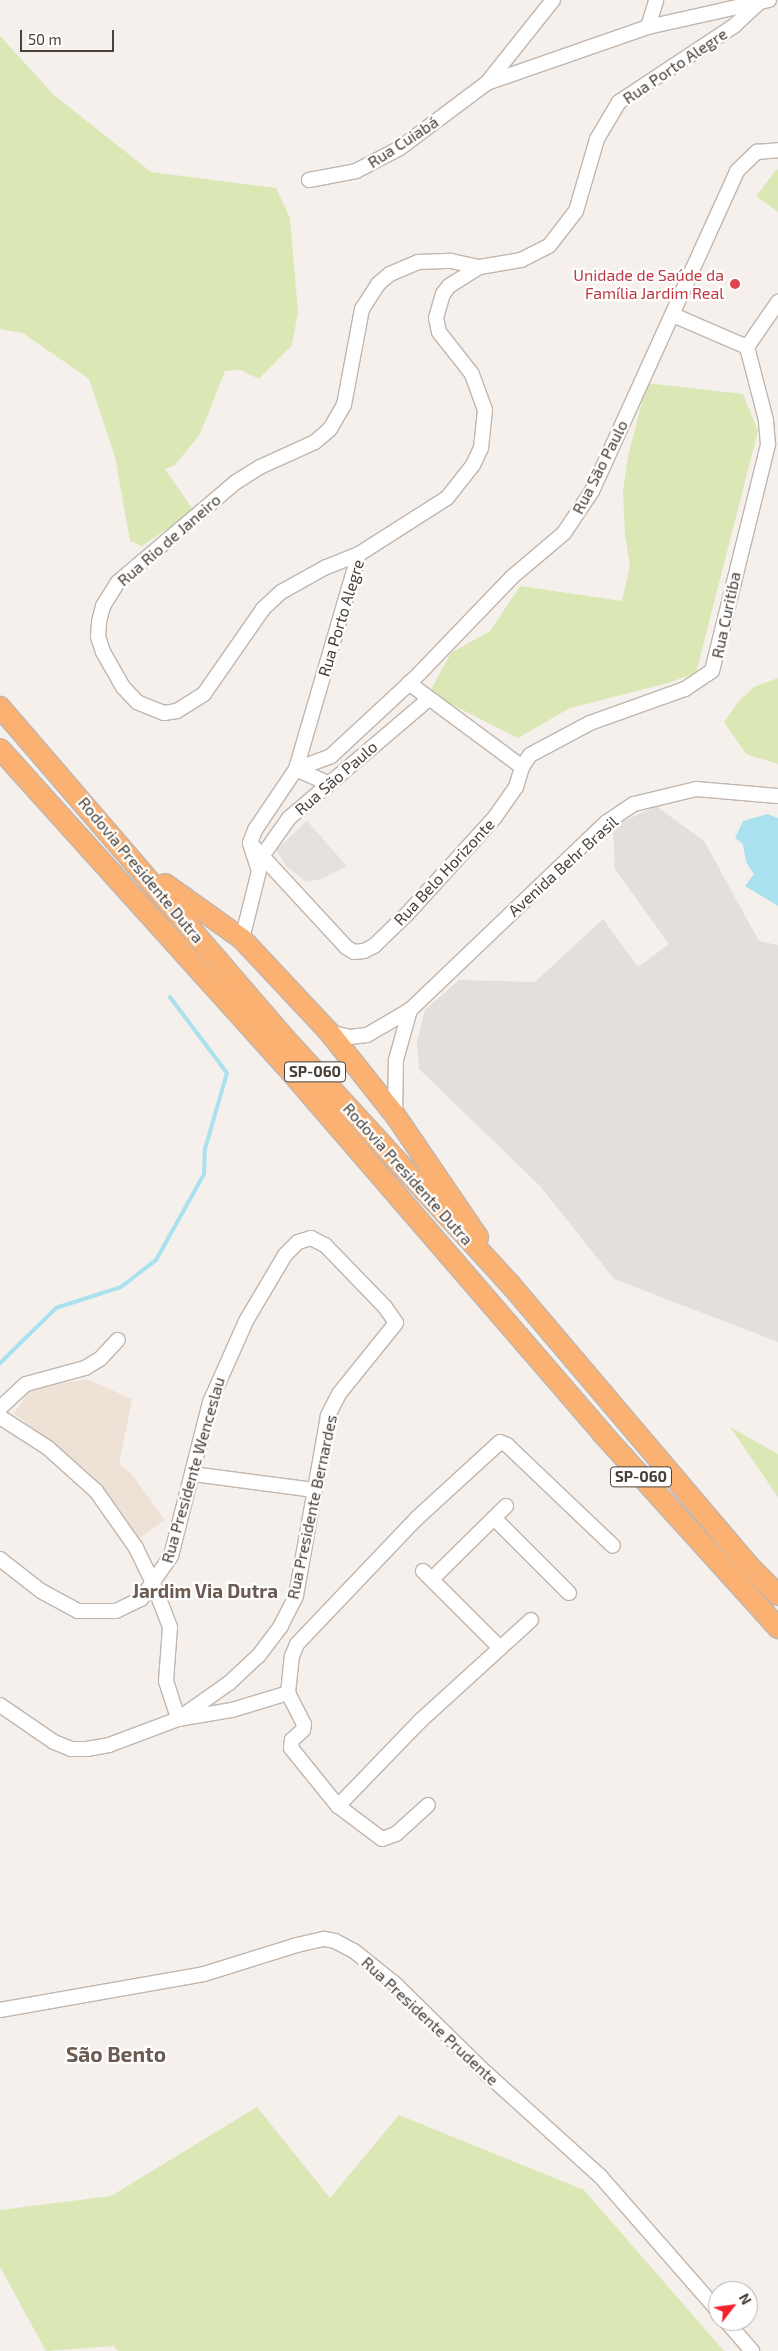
<!DOCTYPE html>
<html>
<head>
<meta charset="utf-8">
<style>
	body { margin:0 }
	#map { position:relative; width:778px; height:2351px; overflow:hidden; background:#f5f0eb; font-family:"Exo 2",sans-serif }
	div>[style] { position:absolute }
	.industrial>* { inset:0; background:#e5dfdc }
	.education>* { inset:0; background:#eee2d6 }
	.green>* { inset:0; background:#dbe8b5 }
	.parking>* { inset:0; background:#e4e1df }
	.water>* { inset:0; background:#aae1ef }
	.stream>* { height:4px; margin:-2px; padding:0 2px; transform-origin:2px; border-radius:2px; background:#aae1ef }
	.roads { filter:drop-shadow(1px 0 #c1b6ae) drop-shadow(-1px 0 #c1b6ae) drop-shadow(0 1px #c1b6ae) drop-shadow(0 -1px #c1b6ae) }
	.minor>* { height:14px; margin:-7px; padding:0 7px; transform-origin:7px; border-radius:7px; background:#fff }
	.highway>* { height:20px; margin:-10px; padding:0 10px; transform-origin:10px; border-radius:10px; background:#fab171 }
	.dots>* { width:14px; height:14px; translate:-50% -50%; box-sizing:border-box; border:2px solid #fff; border-radius:50% }
	span { translate:-50% -50%; white-space:nowrap; text-align:center; line-height:1.15; -webkit-text-stroke:4.5px #fff; paint-order:stroke }
	.shield-label span { padding:1px 4px; background:#fff; border:1px solid; border-radius:4px; -webkit-text-stroke-width:0 }
	.shield-label { font-size:15px; color:#494039; font-weight:700 }
	.street-label { font-size:16px; color:#494039 }
	.health-label { font-size:16px; color:#be3a42 }
	.right { translate:-100% -50%; text-align:right }
	.quarter-label { font-size:19px; color:#6c5b50; font-weight:700 }
	.district-label { font-size:21px; color:#6c5b50; font-weight:700 }
	.north { position:absolute; left:708px; top:2281px; width:50px; height:50px; box-sizing:border-box; background:#fff; border:1px solid #b6b3b0; border-radius:50%; rotate:60deg; font-size:14px; font-weight:700; line-height:20px; text-align:center; color:#494039 }
	.north::after { content:''; display:block; margin:auto; width:18px; height:22px; background:#f5222d; clip-path:polygon(50% 0,100% 100%,50% 72%,0 100%) }
	.scale { position:absolute; left:20px; top:30px; width:94px; height:22px; box-sizing:border-box; border:2px solid #494039; border-top:0; padding-left:6px; font-size:15px; line-height:18px; white-space:nowrap; color:#494039; -webkit-text-stroke:4px #fff; paint-order:stroke }
</style>
</head>
<body>
<div id="map">
	<div class="industrial">
		<i style="clip-path:polygon(656px 806px,704px 841px,759px 941px,778px 945px,778px 1342px,614px 1279px,540px 1186px,419px 1069px,417px 1042px,425px 1010px,459px 980px,535px 982px,603px 919px,638px 967px,669px 944px,615px 869px,613px 830px,620px 823px)"></i>
	</div>
	<div class="education">
		<i style="clip-path:polygon(86px 1379px,132px 1399px,119px 1464px,130px 1472px,165px 1520px,138px 1539px,95px 1481px,14px 1413px,31px 1389px)"></i>
	</div>
	<div class="green">
		<i style="clip-path:polygon(0 36px,54px 95px,151px 172px,276px 188px,290px 218px,298px 312px,292px 345px,259px 379px,241px 370px,225px 371px,200px 434px,175px 465px,165px 469px,194px 511px,142px 546px,130px 541px,115px 457px,89px 379px,23px 333px,0 329px)"></i>
		<i style="clip-path:polygon(777px 169px,778px 170px,778px 212px,756px 196px)"></i>
		<i style="clip-path:polygon(647px 383px,743px 394px,758px 431px,696px 673px,668px 683px,570px 708px,518px 738px,429px 693px,451px 653px,490px 631px,520px 586px,622px 601px,630px 566px,625px 535px,623px 492px,628px 456px)"></i>
		<i style="clip-path:polygon(778px 678px,778px 764px,746px 754px,724px 722px,738px 702px,754px 687px)"></i>
		<i style="clip-path:polygon(730px 1427px,778px 1454px,778px 1497px)"></i>
		<i style="clip-path:polygon(257px 2107px,330px 2198px,399px 2115px,584px 2190px,724px 2351px,118px 2351px,114px 2346px,46px 2351px,0 2267px,0 2210px,111px 2196px)"></i>
	</div>
	<div class="parking">
		<i style="clip-path:polygon(307px 821px,347px 866px,322px 879px,306px 882px,287px 867px,276px 850px)"></i>
	</div>
	<div class="water">
		<i style="clip-path:polygon(767px 814px,778px 818px,778px 906px,745px 886px,754px 874px,746px 862px,743px 844px,735px 838px,743px 821px)"></i>
	</div>
	<div class="stream">
		<i style="left:0;top:1363px;width:78px;rotate:-44.5deg"></i>
		<i style="left:56px;top:1308px;width:68px;rotate:-17.9deg"></i>
		<i style="left:121px;top:1287px;width:44px;rotate:-37.6deg"></i>
		<i style="left:156px;top:1260px;width:98px;rotate:-60.8deg"></i>
		<i style="left:204px;top:1174px;width:25px;rotate:-88deg"></i>
		<i style="left:205px;top:1149px;width:79px;rotate:-73.9deg"></i>
		<i style="left:227px;top:1073px;width:95px;rotate:-126.9deg"></i>
	</div>
	<div class="roads">
		<div class="minor">
			<i style="left:648px;top:27px;width:28px;rotate:-73deg"></i>
			<i style="left:487px;top:83px;width:170px;rotate:-19.2deg"></i>
			<i style="left:648px;top:27px;width:124px;rotate:-12.6deg"></i>
			<i style="left:309px;top:180px;width:48px;rotate:-10.8deg"></i>
			<i style="left:356px;top:171px;width:50px;rotate:-27.6deg"></i>
			<i style="left:400px;top:148px;width:109px;rotate:-36.8deg"></i>
			<i style="left:487px;top:83px;width:106px;rotate:-51.5deg"></i>
			<i style="left:673px;top:315px;width:81px;rotate:23.4deg"></i>
			<i style="left:359px;top:554px;width:35px;rotate:158deg"></i>
			<i style="left:326px;top:567px;width:51px;rotate:150.9deg"></i>
			<i style="left:281px;top:592px;width:25px;rotate:137deg"></i>
			<i style="left:263px;top:609px;width:103px;rotate:124.8deg"></i>
			<i style="left:204px;top:694px;width:32px;rotate:148deg"></i>
			<i style="left:177px;top:711px;width:13px;rotate:171deg"></i>
			<i style="left:164px;top:713px;width:29px;rotate:-158deg"></i>
			<i style="left:137px;top:702px;width:21px;rotate:-133deg"></i>
			<i style="left:123px;top:687px;width:40px;rotate:-119.7deg"></i>
			<i style="left:103px;top:652px;width:16px;rotate:-108deg"></i>
			<i style="left:98px;top:637px;width:15px;rotate:-86deg"></i>
			<i style="left:99px;top:622px;width:16px;rotate:-76deg"></i>
			<i style="left:103px;top:606px;width:28px;rotate:-58deg"></i>
			<i style="left:118px;top:582px;width:155px;rotate:-40.3deg"></i>
			<i style="left:236px;top:482px;width:28px;rotate:-32deg"></i>
			<i style="left:260px;top:467px;width:60px;rotate:-24.4deg"></i>
			<i style="left:315px;top:442px;width:20px;rotate:-41deg"></i>
			<i style="left:330px;top:429px;width:28px;rotate:-60deg"></i>
			<i style="left:344px;top:405px;width:98px;rotate:-79.4deg"></i>
			<i style="left:362px;top:309px;width:30px;rotate:-57deg"></i>
			<i style="left:378px;top:284px;width:16px;rotate:-40deg"></i>
			<i style="left:390px;top:274px;width:30px;rotate:-23deg"></i>
			<i style="left:418px;top:262px;width:33px;rotate:-2deg"></i>
			<i style="left:451px;top:261px;width:30px;rotate:12deg"></i>
			<i style="left:522px;top:767px;width:14px;rotate:-56deg"></i>
			<i style="left:530px;top:755px;width:68px;rotate:-28.1deg"></i>
			<i style="left:590px;top:723px;width:101px;rotate:-19.7deg"></i>
			<i style="left:685px;top:689px;width:32px;rotate:-34deg"></i>
			<i style="left:712px;top:671px;width:234px;rotate:-76.1deg"></i>
			<i style="left:768px;top:444px;width:24px;rotate:-95deg"></i>
			<i style="left:766px;top:420px;width:75px;rotate:-104.6deg"></i>
			<i style="left:747px;top:347px;width:55px;rotate:-55.4deg"></i>
			<i style="left:296px;top:769px;width:37px;rotate:-20deg"></i>
			<i style="left:331px;top:756px;width:113px;rotate:-42.9deg"></i>
			<i style="left:414px;top:679px;width:141px;rotate:-46.1deg"></i>
			<i style="left:512px;top:577px;width:68px;rotate:-40.2deg"></i>
			<i style="left:564px;top:533px;width:50px;rotate:-56.3deg"></i>
			<i style="left:592px;top:491px;width:351px;rotate:-65.6deg"></i>
			<i style="left:737px;top:171px;width:28px;rotate:-44deg"></i>
			<i style="left:757px;top:152px;width:21px;rotate:-5deg"></i>
			<i style="left:296px;top:769px;width:35px;rotate:24deg"></i>
			<i style="left:250px;top:843px;width:142px;rotate:47.3deg"></i>
			<i style="left:346px;top:947px;width:9px;rotate:32deg"></i>
			<i style="left:354px;top:952px;width:10px;rotate:-6deg"></i>
			<i style="left:364px;top:951px;width:11px;rotate:-27deg"></i>
			<i style="left:374px;top:946px;width:47px;rotate:-44.1deg"></i>
			<i style="left:408px;top:913px;width:130px;rotate:-47.8deg"></i>
			<i style="left:495px;top:817px;width:37px;rotate:-55deg"></i>
			<i style="left:516px;top:787px;width:21px;rotate:-73deg"></i>
			<i style="left:522px;top:767px;width:141px;rotate:-143.4deg"></i>
			<i style="left:258px;top:868px;width:26px;rotate:-108deg"></i>
			<i style="left:250px;top:843px;width:14px;rotate:-69deg"></i>
			<i style="left:255px;top:830px;width:73px;rotate:-56.1deg"></i>
			<i style="left:296px;top:769px;width:224px;rotate:-73.7deg"></i>
			<i style="left:359px;top:554px;width:104px;rotate:-32.5deg"></i>
			<i style="left:447px;top:498px;width:42px;rotate:-51.8deg"></i>
			<i style="left:473px;top:465px;width:19px;rotate:-65deg"></i>
			<i style="left:481px;top:448px;width:38px;rotate:-84deg"></i>
			<i style="left:485px;top:410px;width:38px;rotate:-110deg"></i>
			<i style="left:472px;top:374px;width:53px;rotate:-128.2deg"></i>
			<i style="left:439px;top:332px;width:14px;rotate:-102deg"></i>
			<i style="left:436px;top:318px;width:25px;rotate:-74deg"></i>
			<i style="left:443px;top:294px;width:10px;rotate:-53deg"></i>
			<i style="left:449px;top:286px;width:36px;rotate:-32deg"></i>
			<i style="left:480px;top:267px;width:42px;rotate:-9.7deg"></i>
			<i style="left:521px;top:260px;width:31px;rotate:-27deg"></i>
			<i style="left:549px;top:246px;width:44px;rotate:-52.4deg"></i>
			<i style="left:576px;top:211px;width:75px;rotate:-73.7deg"></i>
			<i style="left:597px;top:139px;width:43px;rotate:-59.3deg"></i>
			<i style="left:619px;top:102px;width:138px;rotate:-33.5deg"></i>
			<i style="left:734px;top:26px;width:33px;rotate:-43deg"></i>
			<i style="left:242px;top:939px;width:87px;rotate:-76deg"></i>
			<i style="left:263px;top:855px;width:45px;rotate:-54.9deg"></i>
			<i style="left:289px;top:818px;width:184px;rotate:-40.4deg"></i>
			<i style="left:329px;top:1032px;width:22px;rotate:13deg"></i>
			<i style="left:350px;top:1037px;width:17px;rotate:-7deg"></i>
			<i style="left:367px;top:1035px;width:50px;rotate:-30.2deg"></i>
			<i style="left:410px;top:1010px;width:272px;rotate:-43.7deg"></i>
			<i style="left:607px;top:822px;width:32px;rotate:-34deg"></i>
			<i style="left:634px;top:804px;width:64px;rotate:-13.6deg"></i>
			<i style="left:696px;top:789px;width:82px;rotate:4.9deg"></i>
			<i style="left:395px;top:1115px;width:55px;rotate:-89deg"></i>
			<i style="left:396px;top:1060px;width:52px;rotate:-74.4deg"></i>
			<i style="left:0;top:1408px;width:35px;rotate:-43deg"></i>
			<i style="left:26px;top:1384px;width:61px;rotate:-15.2deg"></i>
			<i style="left:85px;top:1368px;width:17px;rotate:-31deg"></i>
			<i style="left:100px;top:1359px;width:26px;rotate:-47deg"></i>
			<i style="left:0;top:1417px;width:57px;rotate:32.9deg"></i>
			<i style="left:48px;top:1448px;width:64px;rotate:41.9deg"></i>
			<i style="left:96px;top:1491px;width:70px;rotate:54.9deg"></i>
			<i style="left:136px;top:1548px;width:39px;rotate:64deg"></i>
			<i style="left:153px;top:1583px;width:47px;rotate:68.9deg"></i>
			<i style="left:170px;top:1627px;width:54px;rotate:94.2deg"></i>
			<i style="left:166px;top:1681px;width:40px;rotate:72deg"></i>
			<i style="left:193px;top:1474px;width:123px;rotate:7.5deg"></i>
			<i style="left:494px;top:1518px;width:106px;rotate:45deg"></i>
			<i style="left:0;top:1559px;width:52px;rotate:38deg"></i>
			<i style="left:41px;top:1591px;width:42px;rotate:28.4deg"></i>
			<i style="left:78px;top:1611px;width:38px"></i>
			<i style="left:116px;top:1611px;width:28px;rotate:-26deg"></i>
			<i style="left:141px;top:1599px;width:52px;rotate:-55.1deg"></i>
			<i style="left:171px;top:1556px;width:159px;rotate:-75.8deg"></i>
			<i style="left:210px;top:1402px;width:89px;rotate:-66deg"></i>
			<i style="left:246px;top:1321px;width:77px;rotate:-59.4deg"></i>
			<i style="left:285px;top:1255px;width:18px;rotate:-45deg"></i>
			<i style="left:298px;top:1242px;width:14px;rotate:-17deg"></i>
			<i style="left:311px;top:1238px;width:16px;rotate:27deg"></i>
			<i style="left:325px;top:1245px;width:86px;rotate:45.9deg"></i>
			<i style="left:385px;top:1307px;width:19px;rotate:55deg"></i>
			<i style="left:396px;top:1323px;width:91px;rotate:128.8deg"></i>
			<i style="left:339px;top:1394px;width:25px;rotate:117deg"></i>
			<i style="left:328px;top:1416px;width:183px;rotate:100.1deg"></i>
			<i style="left:296px;top:1596px;width:34px;rotate:117deg"></i>
			<i style="left:281px;top:1626px;width:38px;rotate:127deg"></i>
			<i style="left:258px;top:1656px;width:40px;rotate:137deg"></i>
			<i style="left:229px;top:1683px;width:62px;rotate:144.8deg"></i>
			<i style="left:423px;top:1571px;width:109px;rotate:45deg"></i>
			<i style="left:432px;top:1579px;width:104px;rotate:-44.6deg"></i>
			<i style="left:288px;top:1693px;width:35px;rotate:63deg"></i>
			<i style="left:304px;top:1724px;width:6px;rotate:99deg"></i>
			<i style="left:303px;top:1730px;width:15px;rotate:138deg"></i>
			<i style="left:292px;top:1740px;width:8px;rotate:97deg"></i>
			<i style="left:291px;top:1748px;width:75px;rotate:51deg"></i>
			<i style="left:338px;top:1806px;width:55px;rotate:36.9deg"></i>
			<i style="left:382px;top:1839px;width:15px;rotate:-20deg"></i>
			<i style="left:396px;top:1834px;width:43px;rotate:-42.2deg"></i>
			<i style="left:0;top:1705px;width:65px;rotate:34.4deg"></i>
			<i style="left:54px;top:1742px;width:18px;rotate:22deg"></i>
			<i style="left:71px;top:1749px;width:16px"></i>
			<i style="left:87px;top:1749px;width:22px;rotate:-10deg"></i>
			<i style="left:109px;top:1745px;width:74px;rotate:-20.6deg"></i>
			<i style="left:178px;top:1719px;width:55px;rotate:-9.5deg"></i>
			<i style="left:232px;top:1710px;width:59px;rotate:-16.9deg"></i>
			<i style="left:288px;top:1693px;width:37px;rotate:-84deg"></i>
			<i style="left:292px;top:1656px;width:13px;rotate:-67deg"></i>
			<i style="left:297px;top:1644px;width:173px;rotate:-46.4deg"></i>
			<i style="left:416px;top:1519px;width:114px;rotate:-42.5deg"></i>
			<i style="left:500px;top:1442px;width:8px;rotate:23deg"></i>
			<i style="left:507px;top:1445px;width:146px;rotate:43.6deg"></i>
			<i style="left:338px;top:1806px;width:118px;rotate:-46deg"></i>
			<i style="left:420px;top:1721px;width:150px;rotate:-42.3deg"></i>
			<i style="left:0;top:2010px;width:207px;rotate:-10deg"></i>
			<i style="left:204px;top:1974px;width:97px;rotate:-17.3deg"></i>
			<i style="left:297px;top:1945px;width:28px;rotate:-13deg"></i>
			<i style="left:324px;top:1939px;width:11px;rotate:10deg"></i>
			<i style="left:335px;top:1941px;width:21px;rotate:28deg"></i>
			<i style="left:354px;top:1951px;width:51px;rotate:38.7deg"></i>
			<i style="left:394px;top:1983px;width:129px;rotate:44.4deg"></i>
			<i style="left:486px;top:2073px;width:154px;rotate:42.1deg"></i>
			<i style="left:600px;top:2176px;width:179px;rotate:48.8deg"></i>
			<i style="left:726px;top:2321px;width:40px;rotate:49deg"></i>
		</div>
		<div class="highway">
			<i style="left:0;top:707px;width:445px;rotate:49.3deg"></i>
			<i style="left:290px;top:1044px;width:326px;rotate:47.5deg"></i>
			<i style="left:510px;top:1284px;width:372px;rotate:49.7deg"></i>
			<i style="left:751px;top:1568px;width:38px;rotate:45deg"></i>
			<i style="left:0;top:749px;width:423px;rotate:48deg"></i>
			<i style="left:283px;top:1063px;width:489px;rotate:49.2deg"></i>
			<i style="left:602px;top:1433px;width:263px;rotate:47.9deg"></i>
			<i style="left:165px;top:884px;width:95px;rotate:35.5deg"></i>
			<i style="left:242px;top:939px;width:127px;rotate:46.9deg"></i>
			<i style="left:329px;top:1032px;width:106px;rotate:51.5deg"></i>
			<i style="left:395px;top:1115px;width:148px;rotate:55.8deg"></i>
		</div>
	</div>
	<div class="dots">
		<i style="left:735px;top:284px;background:#e0444e"></i>
	</div>
	<div class="shield-label">
		<span style="left:315px;top:1072px">SP-060</span>
		<span style="left:641px;top:1477px">SP-060</span>
	</div>
	<div class="street-label">
		<span style="left:675px;top:66px;rotate:-34deg">Rua Porto Alegre</span>
		<span style="left:403px;top:142px;rotate:-33deg">Rua Cuiabá</span>
		<span style="left:600px;top:467px;rotate:-63deg">Rua São Paulo</span>
		<span style="left:169px;top:540px;rotate:-41deg">Rua Rio de Janeiro</span>
		<span style="left:726px;top:615px;rotate:-78deg">Rua Curitiba</span>
		<span style="left:341px;top:618px;rotate:-73deg">Rua Porto Alegre</span>
		<span style="left:336px;top:778px;rotate:-41deg">Rua São Paulo</span>
		<span style="left:563px;top:866px;rotate:-42deg">Avenida Behr Brasil</span>
		<span style="left:141px;top:870px;rotate:50deg">Rodovia Presidente Dutra</span>
		<span style="left:444px;top:872px;rotate:-47deg">Rua Belo Horizonte</span>
		<span style="left:408px;top:1174px;rotate:48deg">Rodovia Presidente Dutra</span>
		<span style="left:193px;top:1470px;rotate:-74deg">Rua Presidente Wenceslau</span>
		<span style="left:312px;top:1507px;rotate:-78deg">Rua Presidente Bernardes</span>
		<span style="left:430px;top:2021px;rotate:43deg">Rua Presidente Prudente</span>
	</div>
	<div class="health-label">
		<span class="right" style="left:724px;top:284px">Unidade de Saúde da<br>Família Jardim Real</span>
	</div>
	<div class="quarter-label">
		<span style="left:205px;top:1591px">Jardim Via Dutra</span>
	</div>
	<div class="district-label">
		<span style="left:116px;top:2054px">São Bento</span>
	</div>
	<div class="north">N</div>
	<div class="scale">50 m</div>
</div>
</body>
</html>
